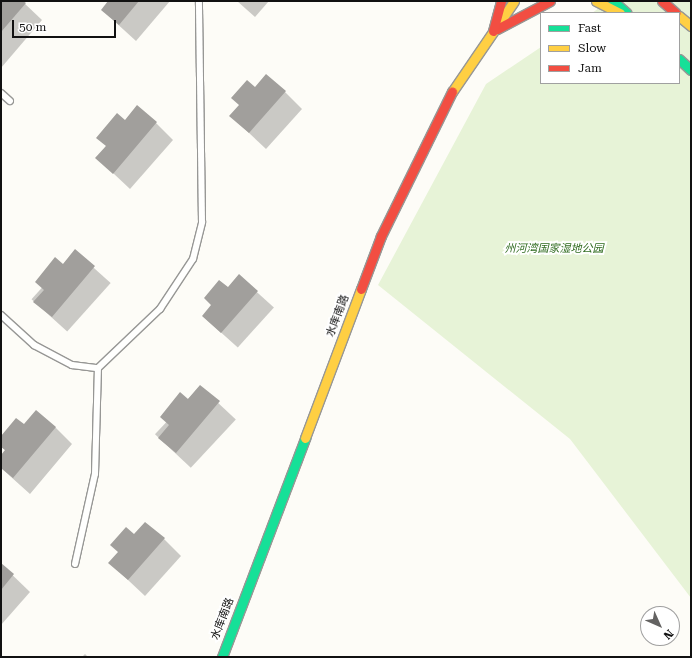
<!DOCTYPE html>
<html>
<head>
<meta charset="utf-8">
<style>
	body { margin:0 }
	#map { position:relative; width:692px; height:658px; overflow:hidden; background:#fdfcf7; font-family:"Roboto Serif","Noto Sans SC",serif }
	div>[style] { position:absolute }
	.green>* { inset:0; background:#e7f3d7 }
	.shadow>* { inset:0; background:#0003; transform-origin:0 0 }
	.building>* { inset:0; background:#a19f9c }
	.roads { filter:drop-shadow(1px 0 #979795) drop-shadow(-1px 0 #979795) drop-shadow(0 1px #979795) drop-shadow(0 -1px #979795) }
	.lane>* { height:6px; margin:-3px; padding:0 3px; transform-origin:3px; border-radius:3px; background:#fffffe }
	.fast>* { height:9px; margin:-4.5px; padding:0 4.5px; transform-origin:4.5px; border-radius:4.5px; background:#16e098 }
	.slow>* { height:9px; margin:-4.5px; padding:0 4.5px; transform-origin:4.5px; border-radius:4.5px; background:#ffcf43 }
	.jam>* { height:9px; margin:-4.5px; padding:0 4.5px; transform-origin:4.5px; border-radius:4.5px; background:#f24e42 }
	span { translate:-50% -50%; white-space:nowrap; text-align:center; line-height:1.15; -webkit-text-stroke:4px #fff; paint-order:stroke }
	.park-label { font-size:11px; color:#2f6b1f; font-style:italic }
	.street-label { font-size:11px; color:#111 }
	.frame { position:absolute; inset:0; border:2px solid #111; pointer-events:none }
	.legend { position:absolute; left:540px; top:12px; width:140px; height:72px; box-sizing:border-box; background:#fff; border:1px solid #a0a0a0; margin:0; padding:5px 7px; list-style:none; font-size:12px; color:#111 }
	.legend li { display:flex; align-items:center; gap:8px; height:20px }
	.legend b { width:20px; border:1px solid #a0a0a0 }
	.north { position:absolute; left:640px; top:606px; width:40px; height:40px; box-sizing:border-box; background:#fff; border:1px solid #a0a0a0; border-radius:50%; rotate:135deg; font-size:11px; font-weight:700; line-height:16px; text-align:center; color:#111 }
	.north::after { content:''; display:block; margin:auto; width:14px; height:18px; background:#646362; clip-path:polygon(50% 0,100% 100%,50% 72%,0 100%) }
	.scale { position:absolute; left:12px; top:20px; width:104px; height:18px; box-sizing:border-box; border:2px solid #111; border-top:0; padding-left:5px; font-size:12px; line-height:14px; white-space:nowrap; color:#111; -webkit-text-stroke:3px #fff; paint-order:stroke }
</style>
</head>
<body>
<div id="map">
	<div class="green">
		<i style="clip-path:polygon(609px 1px,691px 1px,691px 598px,570px 439px,378px 285px,486px 84px,541px 47px,541px 83px,679px 83px,679px 13px,592px 13px)"></i>
	</div>
	<div class="shadow">
		<i style="clip-path:polygon(1px 1px,22px 1px,42px 20px,1px 68px)"></i>
		<i style="clip-path:polygon(110px 1px,170px 1px,136px 41px,102px 10px)"></i>
		<i style="clip-path:polygon(237px 1px,269px 1px,255px 17px)"></i>
		<i style="clip-path:polygon(255px 88px,285px 92px,302px 109px,266px 149px,231px 116px)"></i>
		<i style="clip-path:polygon(125px 121px,156px 123px,173px 140px,130px 189px,97px 158px)"></i>
		<i style="left:75px;top:251px;width:48px;height:65px;rotate:42deg"></i>
		<i style="left:239px;top:276px;width:47px;height:54px;rotate:42deg"></i>
		<i style="left:200px;top:386px;width:49px;height:66px;rotate:43deg"></i>
		<i style="clip-path:polygon(24px 426px,55px 427px,72px 444px,30px 494px,1px 468px,1px 456px,6px 451px,1px 446px,1px 437px)"></i>
		<i style="clip-path:polygon(134px 536px,164px 539px,181px 556px,145px 596px,110px 563px)"></i>
		<i style="clip-path:polygon(1px 564px,30px 592px,1px 625px)"></i>
		<i style="clip-path:polygon(85px 654px,88px 657px,82px 657px)"></i>
	</div>
	<div class="building">
		<i style="clip-path:polygon(1px 1px,23px 1px,26px 3px,1px 32px)"></i>
		<i style="clip-path:polygon(108px 1px,139px 1px,119px 25px,101px 10px)"></i>
		<i style="clip-path:polygon(266px 74px,286px 91px,249px 133px,229px 116px,239px 105px,231px 98px,247px 80px,255px 87px)"></i>
		<i style="clip-path:polygon(137px 105px,157px 122px,113px 174px,95px 158px,106px 146px,96px 138px,117px 113px,125px 120px)"></i>
		<i style="clip-path:polygon(75px 249px,95px 266px,52px 317px,33px 302px,44px 290px,35px 282px,55px 257px,63px 264px)"></i>
		<i style="clip-path:polygon(239px 274px,258px 291px,221px 333px,202px 316px,211px 305px,204px 298px,219px 280px,228px 287px)"></i>
		<i style="clip-path:polygon(200px 385px,220px 401px,176px 453px,158px 438px,169px 425px,160px 417px,180px 392px,188px 399px)"></i>
		<i style="clip-path:polygon(36px 410px,56px 427px,13px 478px,1px 468px,1px 455px,5px 450px,1px 447px,1px 436px,16px 418px,24px 424px)"></i>
		<i style="clip-path:polygon(145px 522px,165px 538px,128px 580px,108px 563px,118px 552px,110px 545px,126px 527px,134px 534px)"></i>
		<i style="clip-path:polygon(1px 563px,14px 574px,1px 590px)"></i>
	</div>
	<div class="roads">
		<div class="lane">
			<i style="left:1px;top:93px;width:12px;rotate:42deg"></i>
			<i style="left:1px;top:315px;width:45px;rotate:42.3deg"></i>
			<i style="left:34px;top:345px;width:43px;rotate:27.8deg"></i>
			<i style="left:72px;top:365px;width:26px;rotate:7deg"></i>
			<i style="left:75px;top:564px;width:92px;rotate:-77.5deg"></i>
			<i style="left:95px;top:474px;width:106px;rotate:-88.4deg"></i>
			<i style="left:98px;top:368px;width:86px;rotate:-43.6deg"></i>
			<i style="left:160px;top:309px;width:60px;rotate:-56.6deg"></i>
			<i style="left:193px;top:259px;width:38px;rotate:-76deg"></i>
			<i style="left:202px;top:222px;width:221px;rotate:-90.8deg"></i>
		</div>
		<div class="fast">
			<i style="left:613px;top:1px;width:18px;rotate:41deg"></i>
			<i style="left:679px;top:59px;width:16px;rotate:43deg"></i>
			<i style="left:222px;top:657px;width:234px;rotate:-69.2deg"></i>
		</div>
		<div class="slow">
			<i style="left:596px;top:1px;width:27px;rotate:27deg"></i>
			<i style="left:679px;top:16px;width:16px;rotate:40deg"></i>
			<i style="left:452px;top:92px;width:110px;rotate:-55.7deg"></i>
			<i style="left:305px;top:438px;width:159px;rotate:-69.4deg"></i>
		</div>
		<div class="jam">
			<i style="left:662px;top:1px;width:18px;rotate:41deg"></i>
			<i style="left:497px;top:29px;width:60px;rotate:-27.8deg"></i>
			<i style="left:493px;top:31px;width:31px;rotate:-75deg"></i>
			<i style="left:361px;top:289px;width:57px;rotate:-69.3deg"></i>
			<i style="left:381px;top:236px;width:161px;rotate:-63.8deg"></i>
		</div>
	</div>
	<div class="park-label">
		<span style="left:554px;top:249px">州河湾国家湿地公园</span>
	</div>
	<div class="street-label">
		<span style="left:338px;top:316px;rotate:-69deg">水库南路</span>
		<span style="left:223px;top:619px;rotate:-69deg">水库南路</span>
	</div>
	<div class="frame"></div>
	<ul class="legend">
	<li><b style="height:5px;background:#16e098"></b>Fast</li>
	<li><b style="height:5px;background:#ffcf43"></b>Slow</li>
	<li><b style="height:5px;background:#f24e42"></b>Jam</li>
	</ul>
	<div class="north">N</div>
	<div class="scale">50 m</div>
</div>
</body>
</html>
